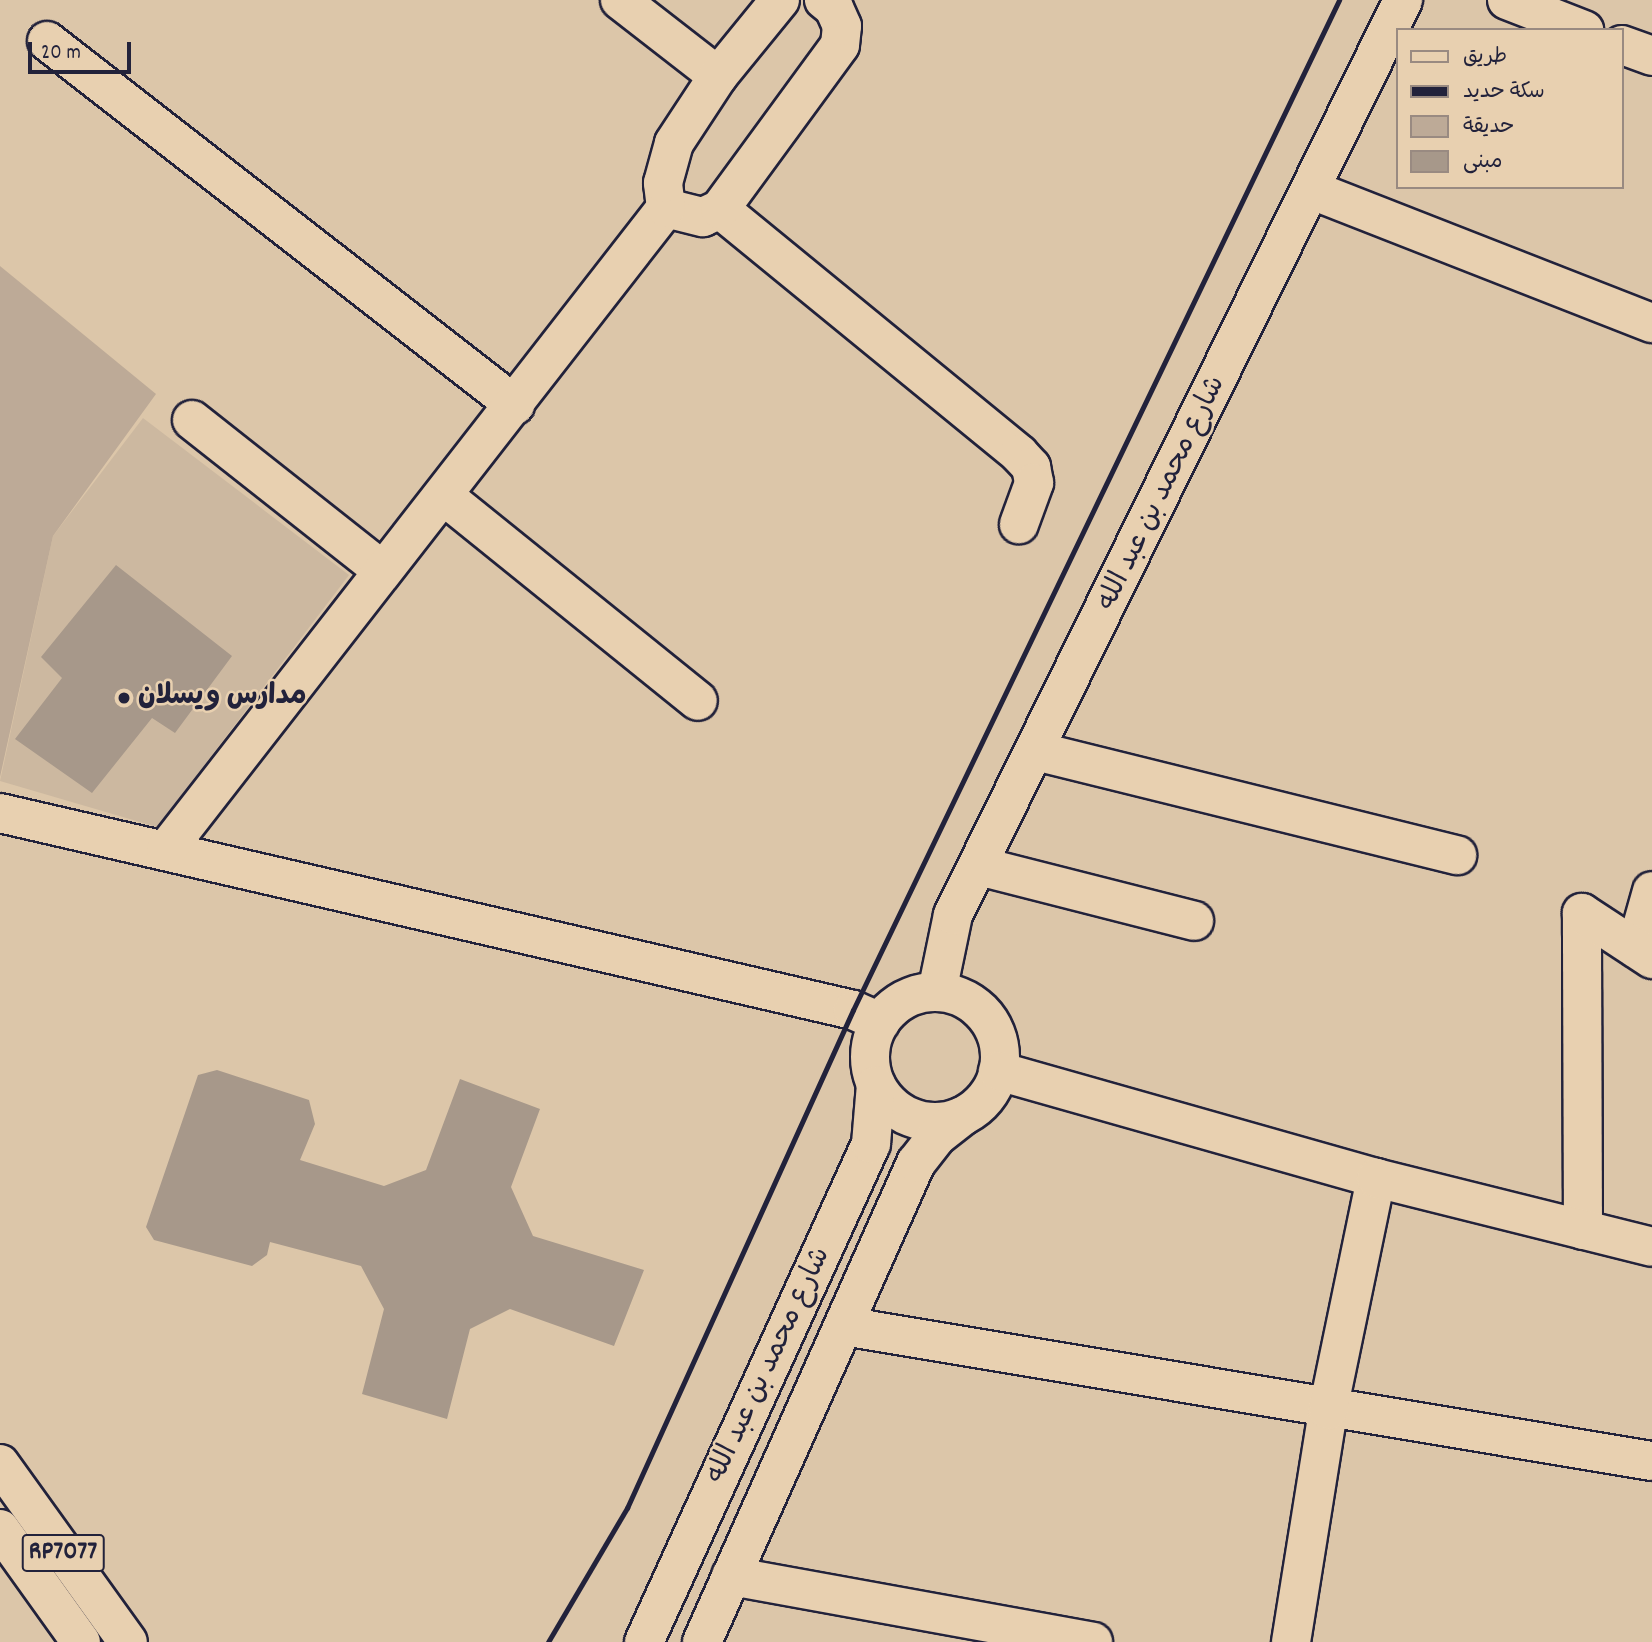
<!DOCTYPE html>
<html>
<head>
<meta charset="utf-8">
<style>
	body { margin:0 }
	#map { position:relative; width:1652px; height:1642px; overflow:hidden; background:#dcc6a9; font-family:Dekko,"Playpen Sans Arabic",sans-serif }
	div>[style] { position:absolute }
	.built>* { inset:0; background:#ccb8a0 }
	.green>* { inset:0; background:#bdaa97 }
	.building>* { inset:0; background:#a7988a }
	.roads { filter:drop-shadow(2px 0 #22223b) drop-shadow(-2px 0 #22223b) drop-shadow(0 2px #22223b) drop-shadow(0 -2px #22223b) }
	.street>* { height:38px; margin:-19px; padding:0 19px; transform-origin:19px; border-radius:19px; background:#e8d0b0 }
	.secondary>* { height:38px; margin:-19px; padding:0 19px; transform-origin:19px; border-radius:19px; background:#e8d0b0 }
	.secondary>.ring { margin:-19px; padding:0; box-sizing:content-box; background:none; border:38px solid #e8d0b0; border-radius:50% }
	.primary>* { height:38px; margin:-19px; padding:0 19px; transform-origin:19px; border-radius:19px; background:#e8d0b0 }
	.rail>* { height:5px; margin:-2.5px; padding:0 2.5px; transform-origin:2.5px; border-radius:2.5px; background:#22223b }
	.dots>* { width:19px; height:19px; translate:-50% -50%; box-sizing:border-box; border:4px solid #e8d0b0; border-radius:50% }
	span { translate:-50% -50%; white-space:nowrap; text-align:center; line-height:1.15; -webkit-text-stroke:5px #e8d0b0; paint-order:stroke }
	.shield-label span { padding:2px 5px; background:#e8d0b0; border:2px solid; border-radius:5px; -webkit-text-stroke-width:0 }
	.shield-label { font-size:26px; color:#22223b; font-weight:700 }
	.street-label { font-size:28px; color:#22223b }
	.poi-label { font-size:28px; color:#22223b; font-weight:700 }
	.left { translate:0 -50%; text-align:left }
	.legend { position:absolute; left:1396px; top:28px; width:228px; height:161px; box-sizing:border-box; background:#e8d0b0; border:2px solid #998a81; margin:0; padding:9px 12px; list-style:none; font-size:21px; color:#22223b }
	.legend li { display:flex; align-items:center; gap:14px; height:35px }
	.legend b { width:35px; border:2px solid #998a81 }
	.scale { position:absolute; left:28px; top:42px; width:103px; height:32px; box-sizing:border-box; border:4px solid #22223b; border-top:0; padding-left:9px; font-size:21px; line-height:24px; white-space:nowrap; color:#22223b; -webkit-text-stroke:5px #e8d0b0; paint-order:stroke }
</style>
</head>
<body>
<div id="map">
	<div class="built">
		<i style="clip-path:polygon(143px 418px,349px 575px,157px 827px,0 781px,53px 536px)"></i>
	</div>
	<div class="green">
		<i style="clip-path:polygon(0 266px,156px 394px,53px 536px,0 777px)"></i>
	</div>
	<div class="building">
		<i style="clip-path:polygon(116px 565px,232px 656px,175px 733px,152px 718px,92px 793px,15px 739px,62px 678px,41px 657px)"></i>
		<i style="clip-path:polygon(217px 1070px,309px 1100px,315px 1124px,300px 1160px,384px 1186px,426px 1170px,460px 1079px,540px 1109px,511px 1187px,533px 1236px,644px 1270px,614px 1346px,510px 1309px,470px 1329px,447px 1419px,362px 1394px,384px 1309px,361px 1266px,270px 1242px,267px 1255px,252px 1266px,154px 1240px,146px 1227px,198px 1075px)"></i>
	</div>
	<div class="roads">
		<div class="street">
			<i style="left:620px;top:0;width:124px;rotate:37.8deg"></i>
			<i style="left:1507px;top:0;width:83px;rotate:21.3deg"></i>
			<i style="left:47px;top:41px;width:593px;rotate:37.87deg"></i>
			<i style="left:1622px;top:45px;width:32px;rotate:20deg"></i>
			<i style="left:1312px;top:190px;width:365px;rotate:21.4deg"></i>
			<i style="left:666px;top:208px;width:38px;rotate:14deg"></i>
			<i style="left:703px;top:217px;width:19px;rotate:-25deg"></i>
			<i style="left:720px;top:209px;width:387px;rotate:39.3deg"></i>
			<i style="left:1019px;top:454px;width:18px;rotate:47deg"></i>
			<i style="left:1031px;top:467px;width:16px;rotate:79deg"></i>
			<i style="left:1034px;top:483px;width:44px;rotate:110.1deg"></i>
			<i style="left:720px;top:209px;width:203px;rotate:-53.8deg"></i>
			<i style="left:840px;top:45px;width:19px;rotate:-84deg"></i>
			<i style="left:842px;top:26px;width:20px;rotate:-114deg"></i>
			<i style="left:834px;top:8px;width:13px;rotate:-141deg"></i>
			<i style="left:192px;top:420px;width:243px;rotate:38.3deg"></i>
			<i style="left:444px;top:496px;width:326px;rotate:38.9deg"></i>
			<i style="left:1036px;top:751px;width:434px;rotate:13.9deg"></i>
			<i style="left:0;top:813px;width:875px;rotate:13deg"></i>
			<i style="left:853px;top:1010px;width:30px;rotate:24deg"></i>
			<i style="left:166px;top:850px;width:814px;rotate:-52.09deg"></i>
			<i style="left:666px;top:208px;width:25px;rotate:-97deg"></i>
			<i style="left:663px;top:183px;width:41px;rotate:-74.6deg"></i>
			<i style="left:674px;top:143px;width:80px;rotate:-56.7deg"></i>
			<i style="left:718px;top:76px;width:98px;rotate:-50.8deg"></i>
			<i style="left:979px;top:866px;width:222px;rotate:14.3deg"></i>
			<i style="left:1636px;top:948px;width:59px;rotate:-74.3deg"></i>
			<i style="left:1583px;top:1230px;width:317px;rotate:-90.2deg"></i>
			<i style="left:1582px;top:913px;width:84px;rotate:33.3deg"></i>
			<i style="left:844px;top:1326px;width:819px;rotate:9.49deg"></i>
			<i style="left:731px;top:1576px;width:368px;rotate:10.3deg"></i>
			<i style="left:1291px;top:1642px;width:235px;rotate:-80.9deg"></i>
			<i style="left:1328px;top:1410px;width:237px;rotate:-78.3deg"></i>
		</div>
		<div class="secondary">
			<i style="left:937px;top:992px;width:79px;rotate:-78.3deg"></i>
			<i style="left:953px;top:915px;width:1020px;rotate:-63.81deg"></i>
			<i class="ring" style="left:870px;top:992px;width:92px;height:92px"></i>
			<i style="left:998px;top:1071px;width:393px;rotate:15.8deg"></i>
			<i style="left:1376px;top:1178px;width:284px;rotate:14deg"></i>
			<i style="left:644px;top:1642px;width:547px;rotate:-65.5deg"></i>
			<i style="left:871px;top:1144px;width:59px;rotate:-85.2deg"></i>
			<i style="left:702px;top:1642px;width:525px;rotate:-65.93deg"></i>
			<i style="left:916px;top:1163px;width:33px;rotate:-52deg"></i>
			<i style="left:936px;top:1137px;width:34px;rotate:-38deg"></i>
		</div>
		<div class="primary">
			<i style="left:0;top:1464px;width:219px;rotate:54.3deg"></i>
			<i style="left:0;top:1529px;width:139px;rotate:54.4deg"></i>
		</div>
	</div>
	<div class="rail">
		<i style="left:548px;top:1642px;width:156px;rotate:-59.5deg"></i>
		<i style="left:627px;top:1508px;width:547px;rotate:-65.59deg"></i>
		<i style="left:853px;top:1010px;width:1121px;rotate:-64.3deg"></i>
	</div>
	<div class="dots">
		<i style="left:124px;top:698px;background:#22223b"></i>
	</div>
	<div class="shield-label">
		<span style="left:63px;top:1553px">RP7077</span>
	</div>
	<div class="street-label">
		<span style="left:1163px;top:494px;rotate:-64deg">شارع محمد بن عبد الله</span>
		<span style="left:770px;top:1366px;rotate:-65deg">شارع محمد بن عبد الله</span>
	</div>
	<div class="poi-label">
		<span class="left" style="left:138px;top:698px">مدارس ويسلان</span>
	</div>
	<ul class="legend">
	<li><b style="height:9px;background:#e8d0b0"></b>طريق</li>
	<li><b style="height:9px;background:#22223b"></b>سكة حديد</li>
	<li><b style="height:19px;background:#bdaa97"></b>حديقة</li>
	<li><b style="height:19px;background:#a7988a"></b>مبنى</li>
	</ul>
	<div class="scale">20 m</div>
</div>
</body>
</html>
